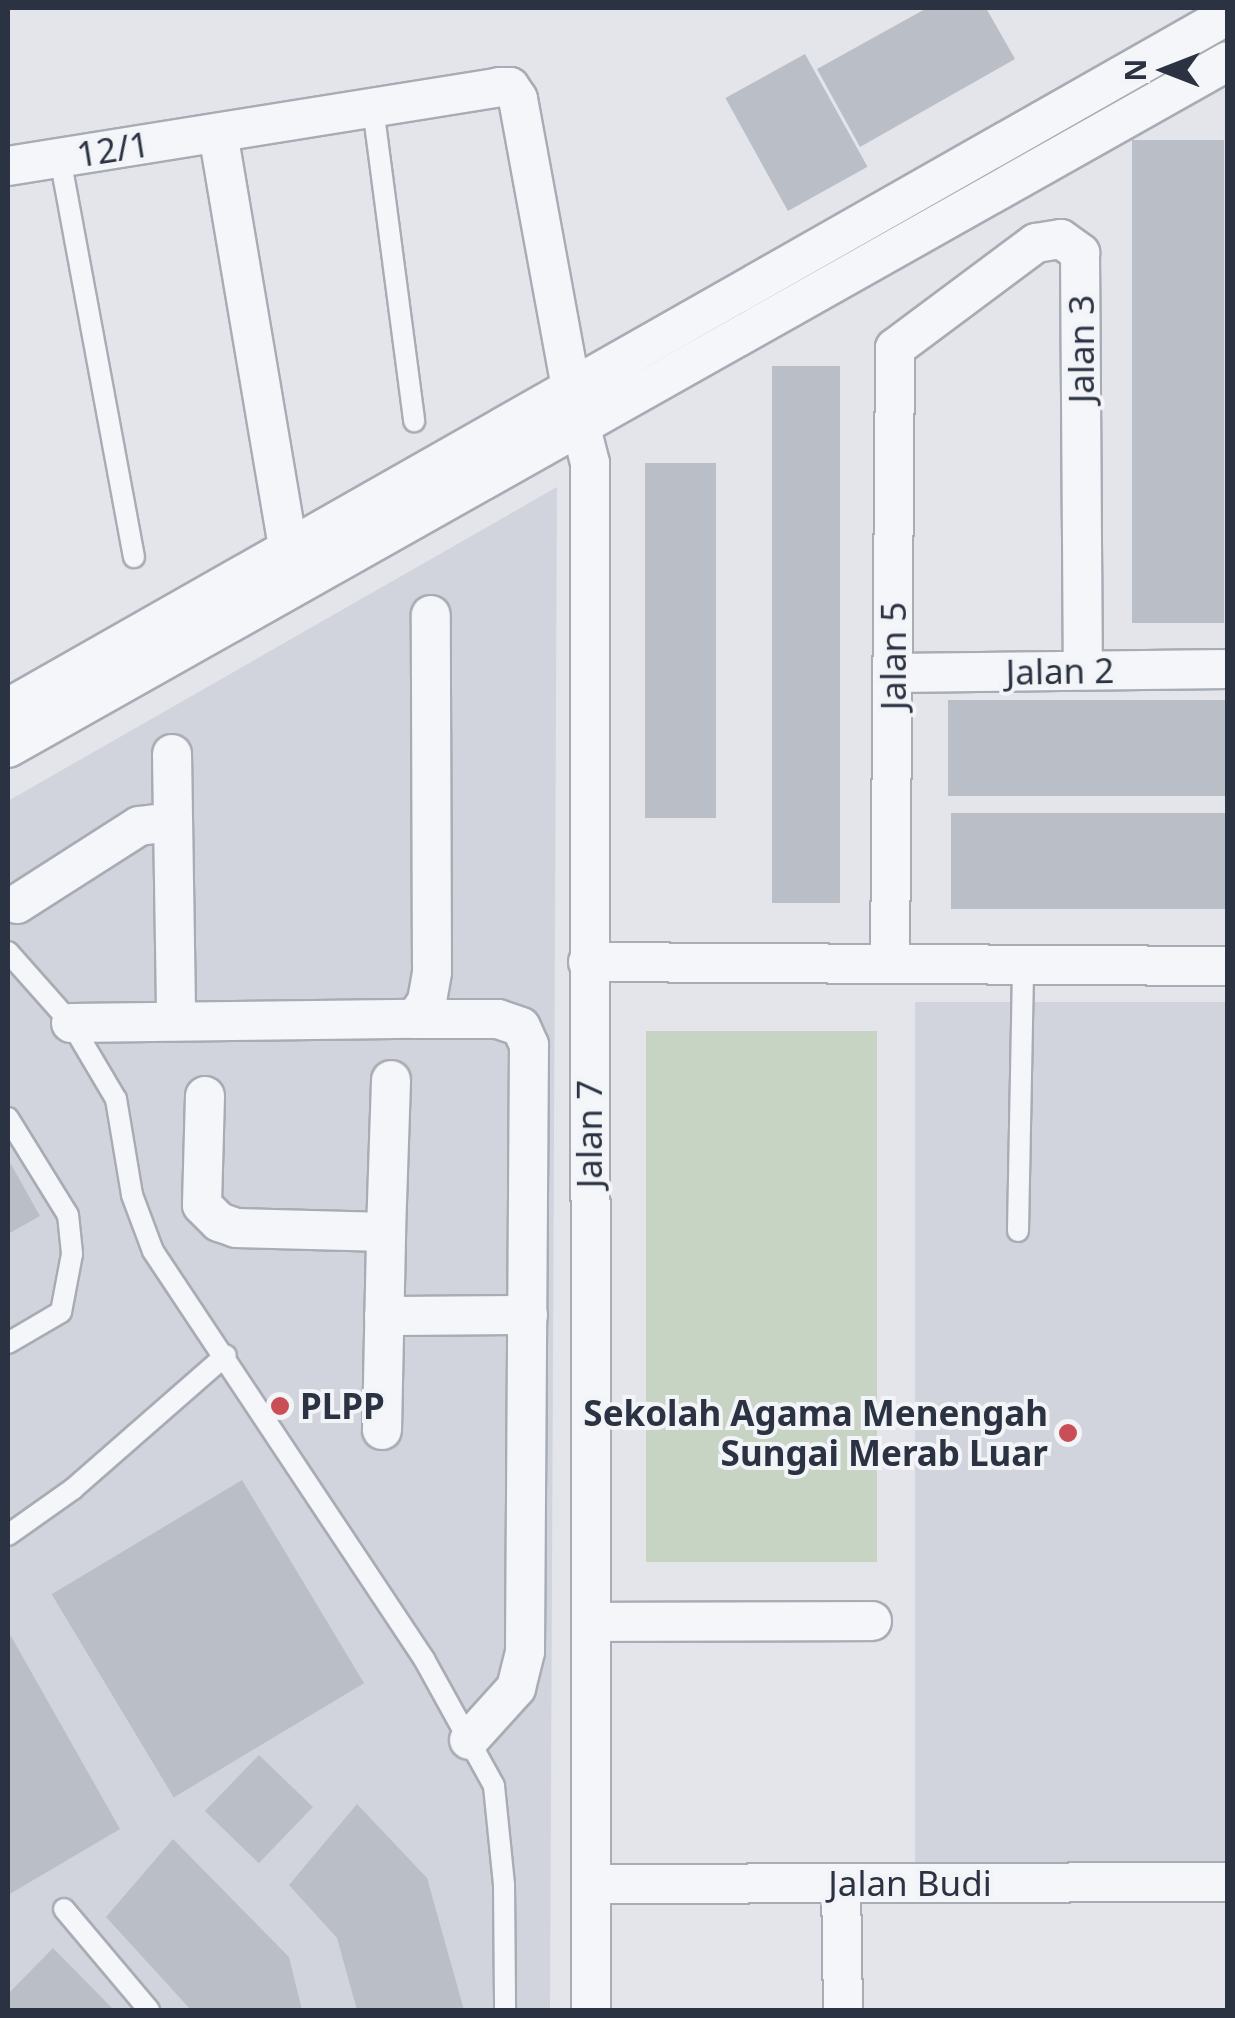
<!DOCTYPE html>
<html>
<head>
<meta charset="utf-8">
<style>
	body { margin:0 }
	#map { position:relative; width:1235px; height:2018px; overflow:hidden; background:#e3e5ea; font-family:"Noto Sans",sans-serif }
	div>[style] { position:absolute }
	.built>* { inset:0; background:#d1d4dc; transform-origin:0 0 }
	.green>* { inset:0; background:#c7d4c4; transform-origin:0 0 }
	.building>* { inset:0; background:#babec7; transform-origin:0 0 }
	.roads { filter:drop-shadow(2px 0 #a8acb4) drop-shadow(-2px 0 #a8acb4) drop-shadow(0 2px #a8acb4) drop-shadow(0 -2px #a8acb4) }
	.service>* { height:20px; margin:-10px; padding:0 10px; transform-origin:10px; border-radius:10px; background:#f5f6f9 }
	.minor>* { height:38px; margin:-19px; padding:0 19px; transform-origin:19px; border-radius:19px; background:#f5f6f9 }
	.dots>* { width:28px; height:28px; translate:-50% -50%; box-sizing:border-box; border:5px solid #f2f4f8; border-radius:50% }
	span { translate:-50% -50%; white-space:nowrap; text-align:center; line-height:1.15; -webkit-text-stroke:8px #f2f4f8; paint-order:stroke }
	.street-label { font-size:35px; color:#2b3242 }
	.poi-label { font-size:35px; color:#2b3242; font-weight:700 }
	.left { translate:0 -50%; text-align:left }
	.right { translate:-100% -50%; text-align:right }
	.frame { position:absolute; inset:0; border:10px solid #2b3242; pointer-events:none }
	.north { position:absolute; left:1115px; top:20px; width:100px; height:100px; -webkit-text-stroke:8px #f2f4f8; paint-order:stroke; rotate:270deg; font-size:28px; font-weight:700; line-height:40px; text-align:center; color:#2b3242 }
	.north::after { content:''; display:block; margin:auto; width:35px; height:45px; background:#2b3242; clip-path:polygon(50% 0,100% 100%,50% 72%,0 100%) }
</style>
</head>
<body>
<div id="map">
	<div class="built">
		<i style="clip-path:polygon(557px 487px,550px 2010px,8px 2010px,8px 801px)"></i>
		<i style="left:915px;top:1002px;width:312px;height:868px"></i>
	</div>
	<div class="green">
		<i style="left:646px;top:1031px;width:231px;height:531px"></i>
	</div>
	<div class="building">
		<i style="clip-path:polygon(927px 8px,986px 8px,1015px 59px,860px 147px,817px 69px)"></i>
		<i style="left:805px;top:54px;width:129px;height:91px;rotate:61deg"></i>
		<i style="left:1224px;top:140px;width:483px;height:92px;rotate:90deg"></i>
		<i style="left:840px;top:366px;width:537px;height:68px;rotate:90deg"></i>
		<i style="left:645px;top:463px;width:71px;height:355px"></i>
		<i style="left:1228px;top:700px;width:96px;height:280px;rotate:90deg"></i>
		<i style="left:1228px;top:813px;width:96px;height:277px;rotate:90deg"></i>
		<i style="clip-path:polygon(8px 1159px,40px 1216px,8px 1234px)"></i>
		<i style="left:242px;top:1480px;width:237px;height:222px;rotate:59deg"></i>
		<i style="clip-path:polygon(8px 1631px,120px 1829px,8px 1895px)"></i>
		<i style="left:259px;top:1755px;width:75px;height:78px;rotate:44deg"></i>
		<i style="clip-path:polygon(357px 1804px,427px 1878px,464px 2010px,357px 2010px,337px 1938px,289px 1885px)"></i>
		<i style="clip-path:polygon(173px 1839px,289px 1957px,302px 2010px,191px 2010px,106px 1917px)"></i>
		<i style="clip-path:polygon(53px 1948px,114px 2010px,8px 2010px,8px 1994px)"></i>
	</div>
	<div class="roads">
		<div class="service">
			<i style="left:373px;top:108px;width:316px;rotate:82.5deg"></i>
			<i style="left:60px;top:158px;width:406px;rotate:79.5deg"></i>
			<i style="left:8px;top:952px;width:95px;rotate:48.4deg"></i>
			<i style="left:71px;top:1023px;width:88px;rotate:59.4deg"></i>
			<i style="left:116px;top:1099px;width:97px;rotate:80.5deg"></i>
			<i style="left:132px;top:1195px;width:60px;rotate:69.4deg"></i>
			<i style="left:153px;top:1251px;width:490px;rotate:56.4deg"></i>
			<i style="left:424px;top:1659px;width:145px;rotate:61.1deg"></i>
			<i style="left:494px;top:1786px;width:100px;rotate:84.2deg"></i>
			<i style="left:504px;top:1885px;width:125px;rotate:89.5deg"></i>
			<i style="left:8px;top:1118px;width:114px;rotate:58.3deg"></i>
			<i style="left:68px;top:1215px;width:39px;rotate:84deg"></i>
			<i style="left:72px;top:1254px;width:59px;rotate:100.7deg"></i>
			<i style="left:61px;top:1312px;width:61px;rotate:149.7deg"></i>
			<i style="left:1018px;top:1231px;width:266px;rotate:-88.9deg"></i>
			<i style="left:8px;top:1535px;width:80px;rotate:-35.3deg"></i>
			<i style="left:73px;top:1489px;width:203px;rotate:-41.2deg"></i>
			<i style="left:64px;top:1909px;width:132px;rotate:49.9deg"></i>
		</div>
		<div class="minor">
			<i style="left:218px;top:133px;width:422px;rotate:80.4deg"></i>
			<i style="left:8px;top:166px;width:497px;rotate:-9.1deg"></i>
			<i style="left:499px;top:87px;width:11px"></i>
			<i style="left:510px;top:87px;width:14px;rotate:56deg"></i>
			<i style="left:518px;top:99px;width:294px;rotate:79.6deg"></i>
			<i style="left:571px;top:388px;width:77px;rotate:75.8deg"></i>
			<i style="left:590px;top:463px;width:1547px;rotate:89.96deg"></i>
			<i style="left:893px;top:673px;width:335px;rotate:-0.7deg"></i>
			<i style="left:8px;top:708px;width:1403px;rotate:-29.6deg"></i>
			<i style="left:8px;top:748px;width:1400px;rotate:-29.38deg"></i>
			<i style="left:172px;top:754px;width:265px;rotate:89.1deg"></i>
			<i style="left:17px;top:904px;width:145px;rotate:-32.6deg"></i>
			<i style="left:139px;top:826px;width:34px;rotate:-7deg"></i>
			<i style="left:588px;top:962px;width:640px;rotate:0.36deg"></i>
			<i style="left:890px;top:964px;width:616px;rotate:-89.53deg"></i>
			<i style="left:895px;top:348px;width:176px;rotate:-36.7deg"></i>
			<i style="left:1036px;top:243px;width:25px;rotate:-9deg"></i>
			<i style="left:1061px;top:239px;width:24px;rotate:36deg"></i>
			<i style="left:1080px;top:253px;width:417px;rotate:89.6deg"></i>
			<i style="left:415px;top:1019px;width:83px"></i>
			<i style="left:498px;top:1019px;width:24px;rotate:19deg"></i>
			<i style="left:521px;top:1027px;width:20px;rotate:66deg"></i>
			<i style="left:529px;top:1045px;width:607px;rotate:90.38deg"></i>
			<i style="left:525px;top:1652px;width:37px;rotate:104deg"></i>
			<i style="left:516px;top:1688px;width:70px;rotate:132.1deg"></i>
			<i style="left:71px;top:1023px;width:344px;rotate:-0.7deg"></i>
			<i style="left:415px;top:1019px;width:22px;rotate:-56deg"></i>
			<i style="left:427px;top:1001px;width:29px;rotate:-80deg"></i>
			<i style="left:432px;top:972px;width:357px;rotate:-90.2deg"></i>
			<i style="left:205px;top:1096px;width:109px;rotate:91.6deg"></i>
			<i style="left:202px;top:1205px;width:24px;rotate:45deg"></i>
			<i style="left:219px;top:1222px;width:18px;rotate:19deg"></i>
			<i style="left:236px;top:1228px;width:150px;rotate:1.5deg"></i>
			<i style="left:386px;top:1232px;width:152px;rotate:-88.1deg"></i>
			<i style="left:384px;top:1316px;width:144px;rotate:-0.4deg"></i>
			<i style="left:382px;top:1430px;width:198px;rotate:-88.8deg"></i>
			<i style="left:593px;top:1622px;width:279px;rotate:-0.2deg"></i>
			<i style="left:841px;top:1883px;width:127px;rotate:89.1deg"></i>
			<i style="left:592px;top:1884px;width:636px;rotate:-0.18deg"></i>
		</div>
	</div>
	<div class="dots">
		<i style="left:280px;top:1406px;background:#c94e56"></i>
		<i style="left:1068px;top:1433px;background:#c94e56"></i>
	</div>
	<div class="street-label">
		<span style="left:113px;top:149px;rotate:-9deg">12/1</span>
		<span style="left:1081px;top:349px;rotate:-90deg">Jalan 3</span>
		<span style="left:893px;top:656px;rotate:-90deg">Jalan 5</span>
		<span style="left:1060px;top:671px;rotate:-1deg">Jalan 2</span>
		<span style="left:589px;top:1134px;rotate:-90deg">Jalan 7</span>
		<span style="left:910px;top:1883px">Jalan Budi</span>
	</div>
	<div class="poi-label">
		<span class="left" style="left:300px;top:1406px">PLPP</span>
		<span class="right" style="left:1048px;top:1433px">Sekolah Agama Menengah<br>Sungai Merab Luar</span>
	</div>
	<div class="frame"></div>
	<div class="north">N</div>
</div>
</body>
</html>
